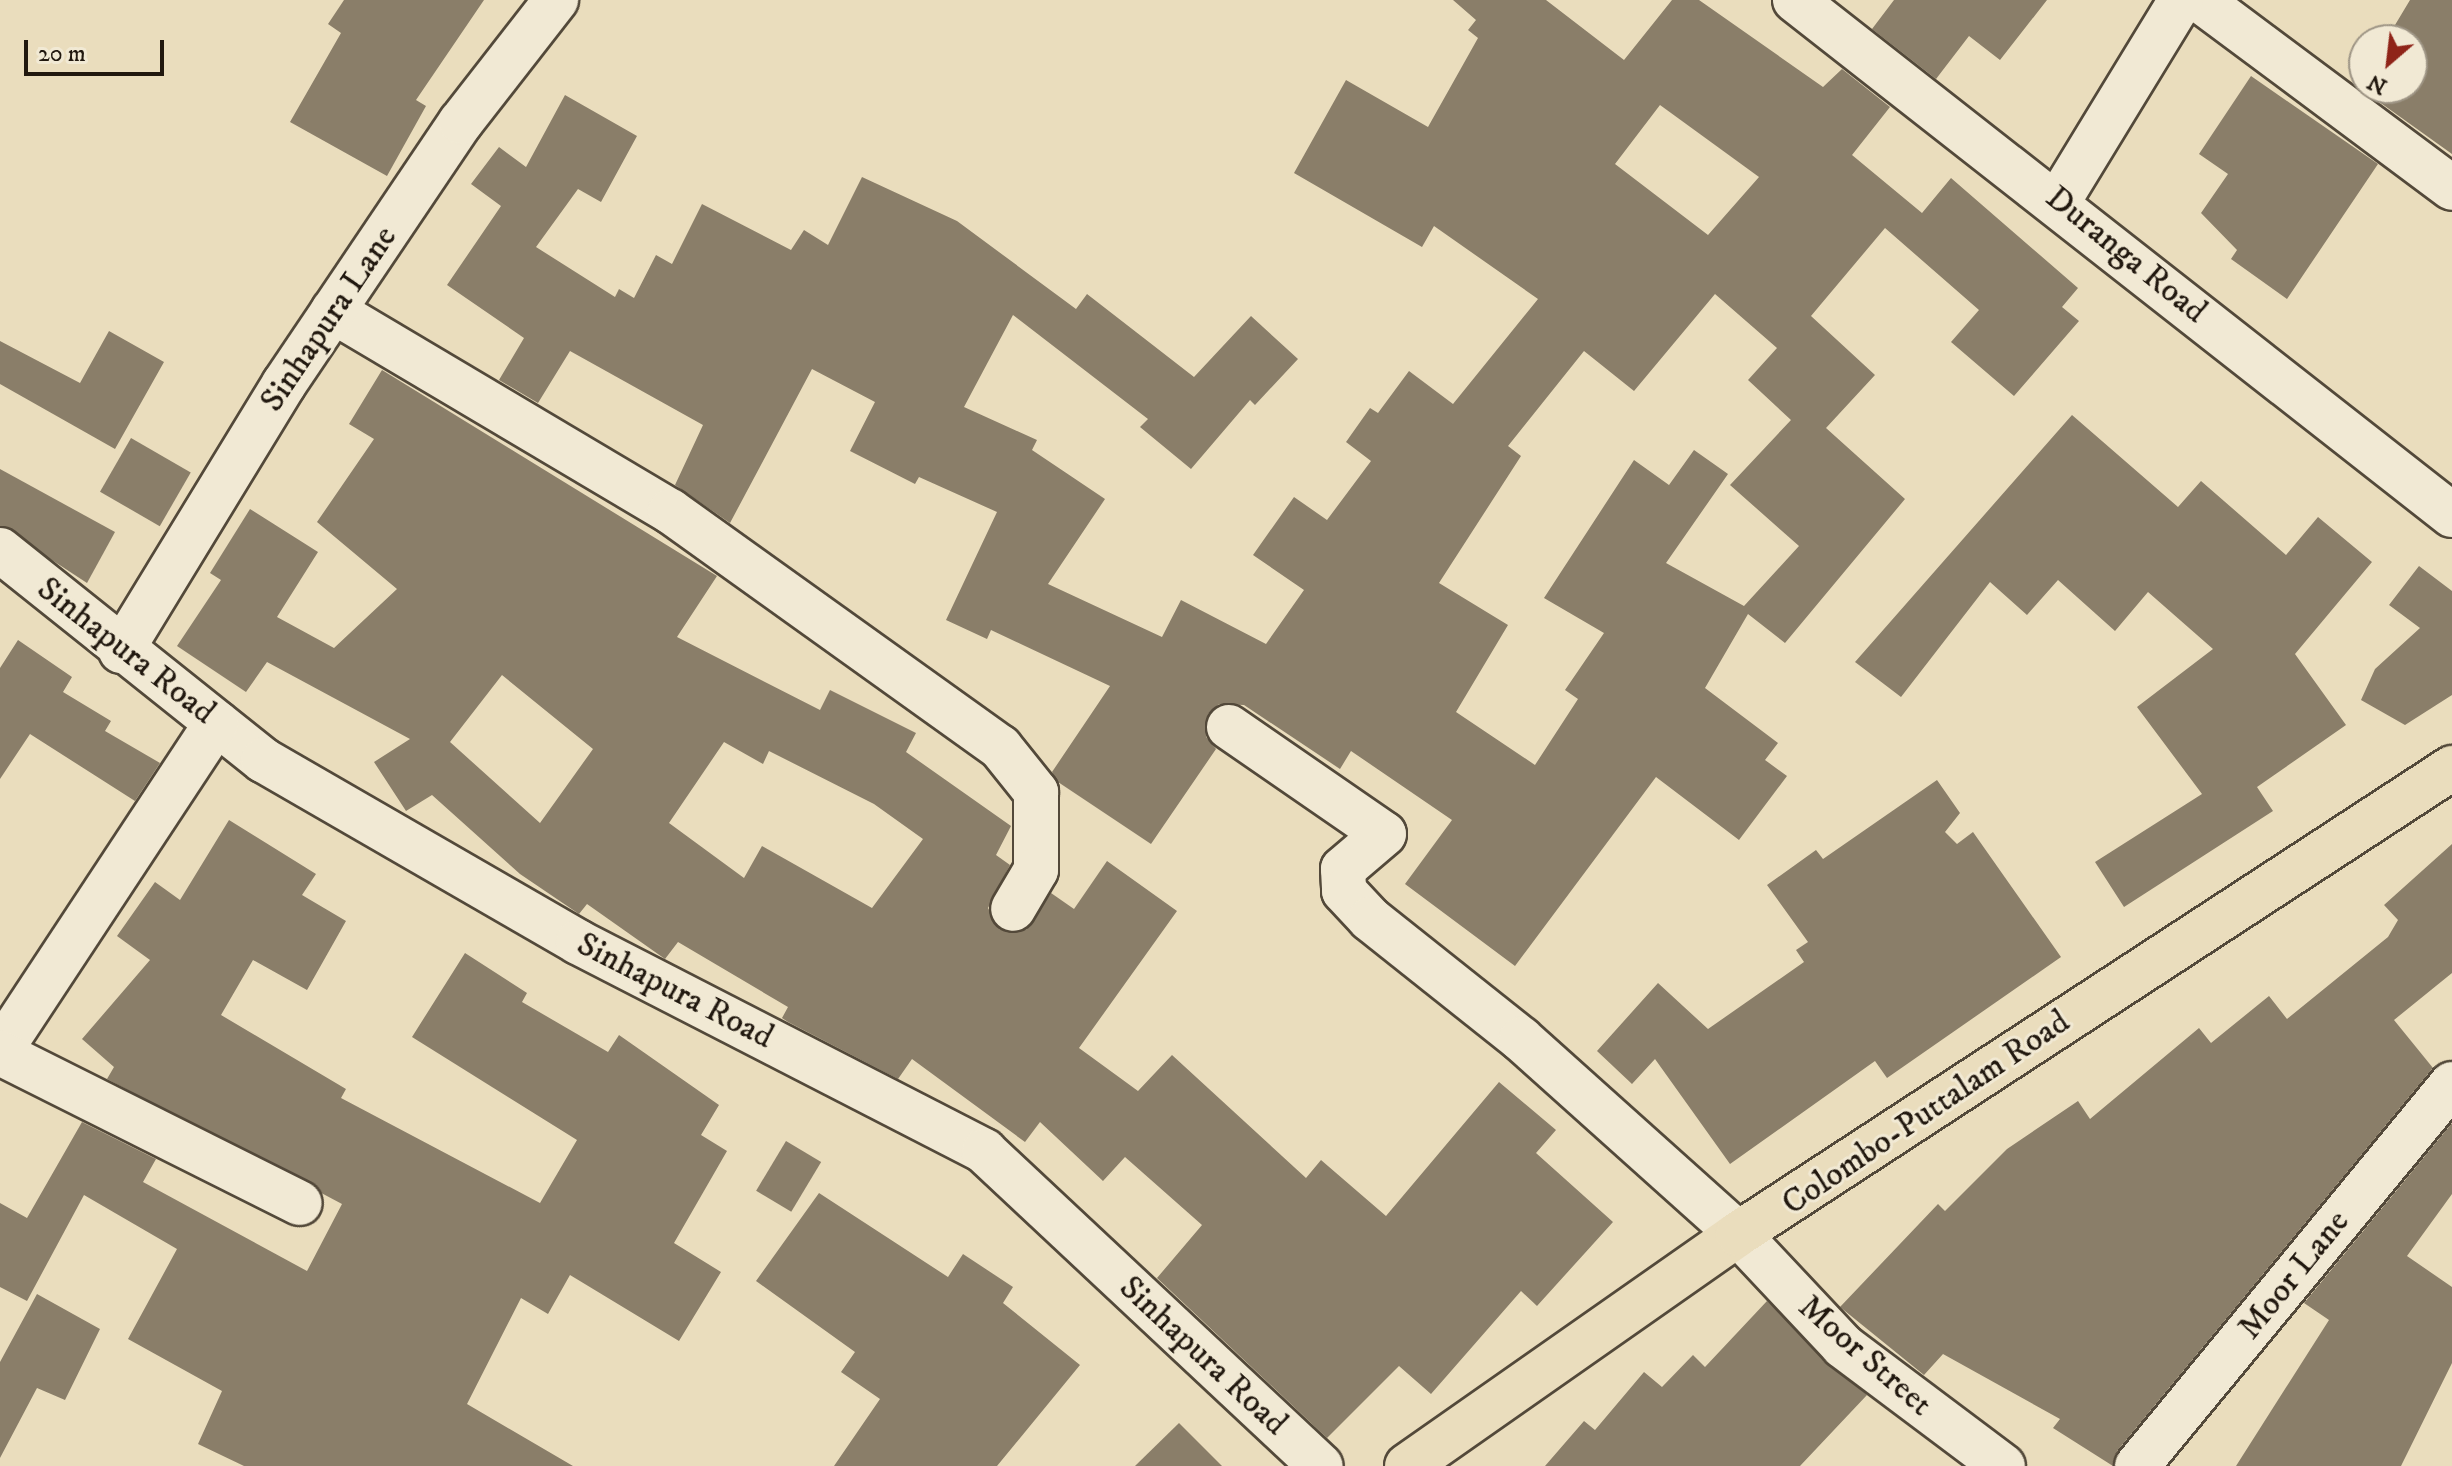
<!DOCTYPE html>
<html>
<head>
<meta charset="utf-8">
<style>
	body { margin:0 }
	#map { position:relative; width:2452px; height:1466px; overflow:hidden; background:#eaddbd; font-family:"IM FELL DW Pica",serif }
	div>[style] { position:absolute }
	.building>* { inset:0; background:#8a7e69; transform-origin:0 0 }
	.roads { filter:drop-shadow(2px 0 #53493a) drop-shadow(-2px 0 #53493a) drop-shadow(0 2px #53493a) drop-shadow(0 -2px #53493a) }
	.street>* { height:44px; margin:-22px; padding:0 22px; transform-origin:22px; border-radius:22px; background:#f1e9d4 }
	.highway>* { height:44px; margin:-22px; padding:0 22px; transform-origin:22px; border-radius:22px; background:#eaddbd }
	span { translate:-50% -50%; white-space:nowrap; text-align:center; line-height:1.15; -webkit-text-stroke:6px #f1e9d4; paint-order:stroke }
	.street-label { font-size:34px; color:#21180f }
	.north { position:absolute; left:2348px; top:24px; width:80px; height:80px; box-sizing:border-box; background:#f1e9d4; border:2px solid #9e9585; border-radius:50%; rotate:208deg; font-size:22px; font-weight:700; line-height:32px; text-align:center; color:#21180f }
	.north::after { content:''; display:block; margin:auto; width:28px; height:36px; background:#8f2418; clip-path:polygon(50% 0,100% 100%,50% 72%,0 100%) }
	.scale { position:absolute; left:24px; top:40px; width:140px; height:36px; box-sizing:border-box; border:4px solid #21180f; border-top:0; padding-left:10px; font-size:24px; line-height:28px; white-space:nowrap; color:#21180f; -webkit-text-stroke:6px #f1e9d4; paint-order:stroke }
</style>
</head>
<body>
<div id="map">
	<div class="building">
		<i style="clip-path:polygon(344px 0,484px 0,416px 100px,426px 106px,387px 176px,290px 122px,341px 33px,328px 24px)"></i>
		<i style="clip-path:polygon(evenodd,1453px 0,1546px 0,1624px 60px,1672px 0,1699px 0,1823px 87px,1842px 69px,1890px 107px,1852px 155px,1922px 213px,1951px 178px,2078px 288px,2062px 307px,2079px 321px,2014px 396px,1951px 342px,1979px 310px,1885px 228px,1811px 316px,1875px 375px,1826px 428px,1905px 499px,1785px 643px,1748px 614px,1705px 688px,1778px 743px,1765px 760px,1787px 776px,1739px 840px,1656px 777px,1515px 966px,1405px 884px,1452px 820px,1351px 751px,1340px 769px,1244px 705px,1219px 704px,1208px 714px,1206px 737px,1216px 749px,1151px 844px,1058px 782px,1052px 772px,1110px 686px,991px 630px,987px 639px,946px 620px,997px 512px,919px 477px,915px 484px,850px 451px,875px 402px,812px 369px,730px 523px,675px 485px,703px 425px,570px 351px,538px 403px,499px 380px,524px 338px,447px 285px,501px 206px,471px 184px,499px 147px,526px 167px,565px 95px,637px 136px,601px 202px,578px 189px,536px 247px,615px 297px,619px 289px,634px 298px,656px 255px,672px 264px,702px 204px,791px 250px,804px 230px,828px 245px,862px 177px,957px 221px,1076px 309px,1087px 294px,1194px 377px,1251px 316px,1298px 359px,1255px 405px,1250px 400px,1191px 469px,1140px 427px,1148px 419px,1013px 315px,964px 407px,1037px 440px,1032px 450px,1105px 499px,1048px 584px,1162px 637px,1181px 600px,1266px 644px,1304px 590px,1253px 555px,1294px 497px,1327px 520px,1371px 461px,1346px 442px,1370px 408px,1378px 413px,1409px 371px,1453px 404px,1538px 299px,1434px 226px,1422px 247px,1294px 173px,1346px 80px,1428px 127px,1478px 38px,1468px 30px,1476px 20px,1453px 0,1660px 105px,1759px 177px,1708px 235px,1615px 164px,1660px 105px,1453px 0,1715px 294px,1777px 348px,1748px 380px,1791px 420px,1730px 485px,1799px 546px,1744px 606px,1666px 563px,1728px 474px,1694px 450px,1669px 485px,1634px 460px,1544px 598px,1604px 633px,1565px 690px,1578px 699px,1535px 765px,1456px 712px,1508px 625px,1439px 583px,1521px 456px,1508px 446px,1584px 351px,1634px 391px,1715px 294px)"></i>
		<i style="clip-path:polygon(1894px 0,2047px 0,2000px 60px,1969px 36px,1936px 79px,1872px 29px)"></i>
		<i style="clip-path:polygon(2410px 0,2452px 0,2452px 154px,2357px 86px,2364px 76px,2364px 88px,2412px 88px,2412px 40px,2386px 40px)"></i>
		<i style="clip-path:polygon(2251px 76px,2378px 164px,2287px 299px,2231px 259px,2237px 250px,2201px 213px,2228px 174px,2199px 154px)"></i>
		<i style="clip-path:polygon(109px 331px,164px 362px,115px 449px,0 384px,0 341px,80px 383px)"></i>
		<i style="clip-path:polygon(evenodd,382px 370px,717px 576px,677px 637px,820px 710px,830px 690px,916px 733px,906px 752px,1011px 826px,996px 855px,1010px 865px,988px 908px,1000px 930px,1026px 930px,1051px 893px,1074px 909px,1107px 861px,1177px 911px,1079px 1048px,1138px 1091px,1172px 1055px,1306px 1178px,1321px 1160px,1386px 1216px,1499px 1082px,1556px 1130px,1536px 1153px,1613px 1222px,1537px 1306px,1521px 1291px,1431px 1394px,1399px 1366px,1327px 1438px,1157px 1278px,1202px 1225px,1125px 1157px,1103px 1181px,1040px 1122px,1025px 1142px,912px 1059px,898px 1079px,788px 1022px,782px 1018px,788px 1007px,678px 942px,665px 959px,587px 904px,579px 914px,520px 874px,432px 795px,406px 811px,374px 762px,410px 739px,267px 662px,246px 692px,177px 646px,221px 580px,210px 573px,250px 509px,318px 552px,277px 617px,334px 648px,397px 589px,317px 522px,374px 439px,349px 424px,382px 370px,502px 675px,593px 749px,540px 823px,450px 742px,502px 675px,382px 370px,724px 742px,763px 764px,769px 751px,874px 804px,923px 839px,872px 908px,762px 846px,744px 878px,669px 823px,724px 742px)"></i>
		<i style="clip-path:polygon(2072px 415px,2178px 507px,2201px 481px,2286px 555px,2318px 517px,2372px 562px,2295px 654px,2346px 725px,2257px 787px,2273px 811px,2124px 907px,2095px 862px,2202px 794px,2137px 707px,2213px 649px,2148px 592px,2115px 631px,2058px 580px,2027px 615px,1990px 582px,1901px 697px,1855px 662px)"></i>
		<i style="left:131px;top:438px;width:69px;height:62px;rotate:30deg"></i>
		<i style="clip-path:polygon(0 469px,115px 532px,87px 583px,0 526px)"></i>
		<i style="clip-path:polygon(2419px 566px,2452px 591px,2452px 695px,2405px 725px,2361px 700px,2375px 669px,2420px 628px,2389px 605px)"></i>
		<i style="clip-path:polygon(18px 640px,72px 677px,63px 692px,111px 721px,105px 731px,160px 763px,135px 801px,30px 734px,0 779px,0 668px)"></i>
		<i style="clip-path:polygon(1937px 780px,1960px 813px,1945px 832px,1957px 844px,1973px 832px,2061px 957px,1887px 1078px,1875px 1061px,1730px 1164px,1655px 1059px,1632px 1084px,1597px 1051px,1658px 983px,1708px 1029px,1804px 962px,1796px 950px,1808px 942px,1767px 885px,1816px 850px,1823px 859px)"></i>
		<i style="clip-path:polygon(229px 820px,316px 874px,302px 895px,346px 921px,307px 990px,253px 960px,221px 1015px,346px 1089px,341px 1098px,540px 1203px,577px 1140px,412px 1037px,465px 953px,527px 993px,522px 1002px,608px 1052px,619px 1035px,719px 1105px,701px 1135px,727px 1151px,674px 1243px,721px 1272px,679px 1341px,570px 1275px,548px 1314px,521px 1298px,467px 1404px,573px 1466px,244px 1466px,198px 1444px,222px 1391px,128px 1339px,177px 1249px,84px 1195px,27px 1301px,0 1287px,0 1203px,27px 1218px,82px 1122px,156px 1159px,143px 1182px,307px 1271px,342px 1204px,107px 1079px,114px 1067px,82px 1039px,150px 960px,117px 936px,155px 882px,180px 900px)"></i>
		<i style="clip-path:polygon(2452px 844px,2452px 973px,2394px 1020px,2433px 1068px,2118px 1450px,2113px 1466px,2053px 1428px,2060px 1419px,1943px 1354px,1924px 1375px,1840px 1307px,1938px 1204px,1945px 1211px,2007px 1149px,2078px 1101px,2090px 1119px,2199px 1028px,2211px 1043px,2269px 996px,2287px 1019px,2388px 937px,2398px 920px,2384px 905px)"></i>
		<i style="clip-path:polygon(2452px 1123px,2452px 1194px,2407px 1256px,2452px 1287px,2452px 1363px,2401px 1466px,2236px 1466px,2329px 1320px,2304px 1303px)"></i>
		<i style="left:786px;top:1141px;width:41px;height:58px;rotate:31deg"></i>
		<i style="clip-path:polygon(819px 1193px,948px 1277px,963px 1254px,1013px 1287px,1003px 1303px,1080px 1365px,997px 1466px,834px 1466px,880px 1399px,841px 1372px,855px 1352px,756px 1281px)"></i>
		<i style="clip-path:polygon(37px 1294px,100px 1329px,65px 1400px,37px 1388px,0 1458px,0 1362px)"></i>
		<i style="clip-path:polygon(1767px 1301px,1867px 1395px,1800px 1466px,1545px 1466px,1584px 1421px,1595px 1430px,1644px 1372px,1662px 1387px,1693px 1355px,1705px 1367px)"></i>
		<i style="clip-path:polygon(1179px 1423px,1222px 1466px,1135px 1466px)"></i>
	</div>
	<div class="roads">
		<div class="street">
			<i style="left:1795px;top:0;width:835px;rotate:38.09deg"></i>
			<i style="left:2200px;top:0;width:314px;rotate:36.7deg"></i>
			<i style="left:2059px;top:200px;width:234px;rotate:-58.6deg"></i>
			<i style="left:333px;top:311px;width:392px;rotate:30.7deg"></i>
			<i style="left:670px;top:511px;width:406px;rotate:35.6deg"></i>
			<i style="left:1000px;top:747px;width:58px;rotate:51.3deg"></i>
			<i style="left:1036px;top:792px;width:78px;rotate:90deg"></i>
			<i style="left:1036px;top:870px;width:45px;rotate:120.5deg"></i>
			<i style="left:0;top:550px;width:337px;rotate:38.6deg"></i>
			<i style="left:263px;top:760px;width:364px;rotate:30deg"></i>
			<i style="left:578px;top:942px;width:457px;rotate:27.2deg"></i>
			<i style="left:984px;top:1151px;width:461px;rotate:43.1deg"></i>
			<i style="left:121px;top:651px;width:313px;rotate:-58.6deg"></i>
			<i style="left:284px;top:384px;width:316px;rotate:-56deg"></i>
			<i style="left:461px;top:122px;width:155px;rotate:-52.1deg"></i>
			<i style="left:1229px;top:727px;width:188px;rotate:34.6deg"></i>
			<i style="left:1384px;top:834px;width:54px;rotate:139.5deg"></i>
			<i style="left:1343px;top:869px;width:22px;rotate:87deg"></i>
			<i style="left:1344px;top:891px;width:38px;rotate:47deg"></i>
			<i style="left:1370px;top:919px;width:193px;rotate:38.5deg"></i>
			<i style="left:1521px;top:1039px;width:292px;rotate:41.9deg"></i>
			<i style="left:1738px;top:1234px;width:154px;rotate:46.8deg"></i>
			<i style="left:1843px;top:1346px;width:200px;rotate:36.9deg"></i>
			<i style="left:0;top:1051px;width:393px;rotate:-56.6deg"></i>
			<i style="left:0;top:1053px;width:335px;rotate:26.6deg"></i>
			<i style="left:2137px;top:1466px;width:495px;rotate:-50.5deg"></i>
		</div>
		<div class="highway">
			<i style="left:1407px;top:1466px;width:404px;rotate:-35deg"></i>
			<i style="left:1738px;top:1234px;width:853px;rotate:-33.13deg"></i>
		</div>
	</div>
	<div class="street-label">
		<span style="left:2126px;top:255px;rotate:39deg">Duranga Road</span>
		<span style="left:329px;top:319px;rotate:-56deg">Sinhapura Lane</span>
		<span style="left:126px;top:651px;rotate:38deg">Sinhapura Road</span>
		<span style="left:675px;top:991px;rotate:27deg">Sinhapura Road</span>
		<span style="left:1926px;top:1113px;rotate:-34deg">Colombo-Puttalam Road</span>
		<span style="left:2294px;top:1275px;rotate:-51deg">Moor Lane</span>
		<span style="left:1203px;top:1356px;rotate:43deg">Sinhapura Road</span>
		<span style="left:1865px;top:1356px;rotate:41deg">Moor Street</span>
	</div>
	<div class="north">N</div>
	<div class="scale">20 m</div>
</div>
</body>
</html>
